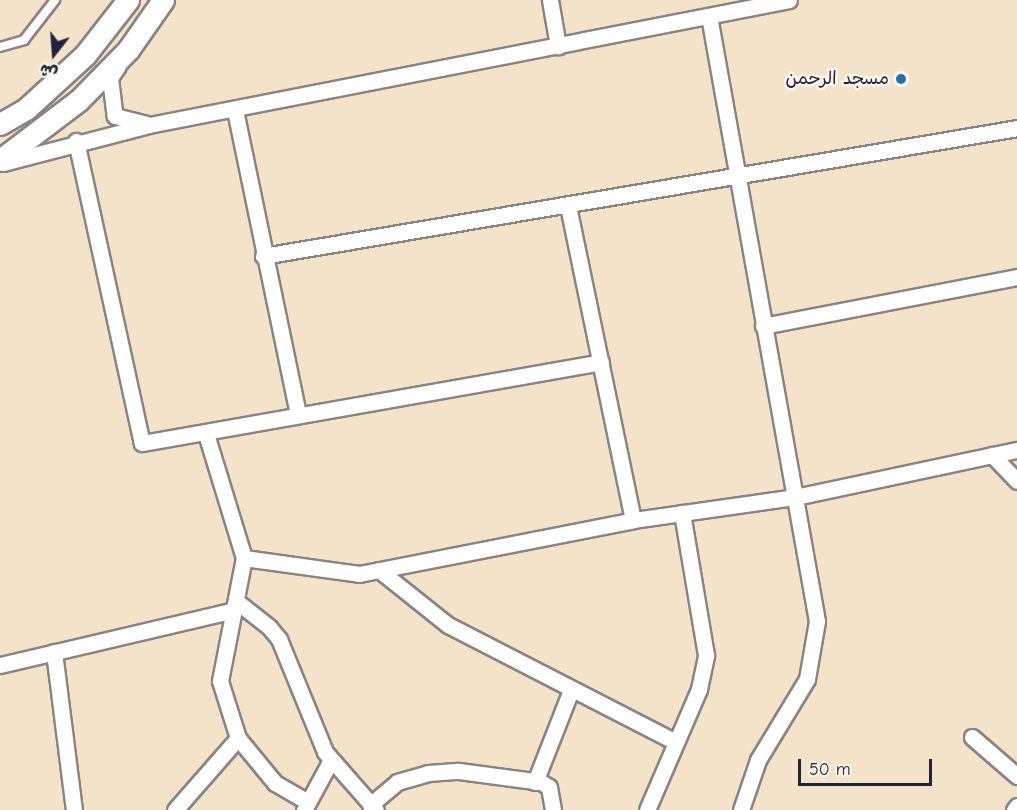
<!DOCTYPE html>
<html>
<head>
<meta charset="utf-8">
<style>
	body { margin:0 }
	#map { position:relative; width:1017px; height:810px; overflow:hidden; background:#f3e4c9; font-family:"Comic Neue","Playpen Sans Arabic",sans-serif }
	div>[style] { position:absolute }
	.roads { filter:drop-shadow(2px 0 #8a8382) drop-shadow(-2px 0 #8a8382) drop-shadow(0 2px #8a8382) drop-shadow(0 -2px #8a8382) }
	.service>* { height:8px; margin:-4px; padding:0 4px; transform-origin:4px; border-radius:4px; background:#fff }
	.minor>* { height:15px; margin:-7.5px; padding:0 7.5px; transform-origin:7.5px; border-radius:7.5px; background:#fff }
	.secondary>* { height:21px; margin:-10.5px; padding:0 10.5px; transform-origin:10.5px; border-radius:10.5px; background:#fff }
	.dots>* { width:16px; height:16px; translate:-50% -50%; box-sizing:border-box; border:3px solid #fbf7ec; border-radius:50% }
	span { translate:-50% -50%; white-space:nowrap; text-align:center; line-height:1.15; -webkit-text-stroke:5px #fbf7ec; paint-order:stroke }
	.poi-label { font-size:18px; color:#22223b }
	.right { translate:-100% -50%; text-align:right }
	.north { position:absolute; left:24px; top:24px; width:60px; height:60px; -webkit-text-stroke:4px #fbf7ec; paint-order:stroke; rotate:197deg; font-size:16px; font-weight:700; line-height:24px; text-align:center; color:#22223b }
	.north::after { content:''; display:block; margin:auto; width:21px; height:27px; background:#22223b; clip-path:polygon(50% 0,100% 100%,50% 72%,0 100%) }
	.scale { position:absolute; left:798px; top:759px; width:134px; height:27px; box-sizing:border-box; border:3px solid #22223b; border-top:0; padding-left:8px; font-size:18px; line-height:21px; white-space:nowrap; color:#22223b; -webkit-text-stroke:4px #fbf7ec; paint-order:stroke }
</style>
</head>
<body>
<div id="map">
	<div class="roads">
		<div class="service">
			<i style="left:0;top:47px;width:25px;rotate:-16deg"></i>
			<i style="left:24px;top:40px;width:51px;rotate:-52.2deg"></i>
		</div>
		<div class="minor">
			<i style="left:550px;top:0;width:47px;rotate:80.1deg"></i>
			<i style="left:709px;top:16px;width:615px;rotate:79.88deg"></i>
			<i style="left:817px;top:621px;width:59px;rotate:99.8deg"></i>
			<i style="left:807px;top:679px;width:95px;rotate:121.2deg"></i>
			<i style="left:758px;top:760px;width:53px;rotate:108.8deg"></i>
			<i style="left:118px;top:66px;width:14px;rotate:124deg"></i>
			<i style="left:110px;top:78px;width:38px;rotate:83deg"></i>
			<i style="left:115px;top:116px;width:32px;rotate:14deg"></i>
			<i style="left:235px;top:110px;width:311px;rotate:78.3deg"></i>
			<i style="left:76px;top:141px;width:309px;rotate:77.7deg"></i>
			<i style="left:142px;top:443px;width:466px;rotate:-10deg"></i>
			<i style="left:3px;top:163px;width:151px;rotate:-14.6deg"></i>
			<i style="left:149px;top:125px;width:652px;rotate:-11.05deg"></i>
			<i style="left:263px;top:256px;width:765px;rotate:-9.63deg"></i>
			<i style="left:763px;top:326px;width:259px;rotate:-10.9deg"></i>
			<i style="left:992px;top:455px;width:36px;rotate:46deg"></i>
			<i style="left:633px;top:520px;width:164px;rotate:-8.1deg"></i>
			<i style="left:795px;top:497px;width:227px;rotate:-12deg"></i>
			<i style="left:244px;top:558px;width:116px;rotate:7.9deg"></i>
			<i style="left:359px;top:574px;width:279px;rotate:-11.1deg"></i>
			<i style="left:633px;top:520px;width:322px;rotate:-101.7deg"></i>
			<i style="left:379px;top:570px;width:88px;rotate:38.6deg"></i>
			<i style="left:448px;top:625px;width:256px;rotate:27.2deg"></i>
			<i style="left:236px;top:601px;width:42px;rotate:38.2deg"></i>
			<i style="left:269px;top:627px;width:16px;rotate:50deg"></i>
			<i style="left:279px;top:639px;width:122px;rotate:67.8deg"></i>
			<i style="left:325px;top:752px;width:77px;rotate:48.7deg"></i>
			<i style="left:54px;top:652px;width:159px;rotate:82.8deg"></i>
			<i style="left:0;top:665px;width:240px;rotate:-13.2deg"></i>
			<i style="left:972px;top:737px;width:60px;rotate:40.9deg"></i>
			<i style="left:238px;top:738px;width:58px;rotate:50.6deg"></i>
			<i style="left:275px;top:783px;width:38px;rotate:30deg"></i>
			<i style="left:535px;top:782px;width:99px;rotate:-68.6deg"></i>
			<i style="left:370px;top:805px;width:35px;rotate:-40deg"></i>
			<i style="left:397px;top:782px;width:32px;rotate:-16deg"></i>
			<i style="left:428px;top:773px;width:31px;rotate:-4deg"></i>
			<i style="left:459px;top:771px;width:83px;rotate:7.6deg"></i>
			<i style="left:541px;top:782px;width:9px;rotate:32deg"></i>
			<i style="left:549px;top:787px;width:23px;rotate:80deg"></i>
			<i style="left:175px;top:810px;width:96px;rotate:-48.8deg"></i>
			<i style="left:238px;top:738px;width:60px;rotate:-107.5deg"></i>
			<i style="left:220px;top:681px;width:125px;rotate:-79deg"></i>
			<i style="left:244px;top:558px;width:130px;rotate:-107deg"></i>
			<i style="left:304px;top:810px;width:57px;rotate:-61.6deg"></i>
			<i style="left:647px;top:810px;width:132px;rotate:-66.7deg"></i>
			<i style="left:699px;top:689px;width:35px;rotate:-78deg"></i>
			<i style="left:706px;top:655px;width:144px;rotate:-99.6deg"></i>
			<i style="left:1014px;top:810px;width:5px;rotate:-53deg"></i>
		</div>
		<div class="secondary">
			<i style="left:0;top:124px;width:30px;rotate:-30deg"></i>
			<i style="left:26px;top:109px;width:80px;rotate:-42.5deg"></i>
			<i style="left:85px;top:55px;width:70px;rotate:-52deg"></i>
			<i style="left:0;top:160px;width:99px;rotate:-37.2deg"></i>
			<i style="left:79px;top:100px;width:70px;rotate:-45.6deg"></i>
			<i style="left:128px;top:50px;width:61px;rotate:-55deg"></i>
		</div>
	</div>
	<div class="dots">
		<i style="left:901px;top:79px;background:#1f6fb2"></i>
	</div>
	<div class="poi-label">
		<span class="right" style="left:889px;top:79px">مسجد الرحمن</span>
	</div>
	<div class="north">ش</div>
	<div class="scale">50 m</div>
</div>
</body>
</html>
